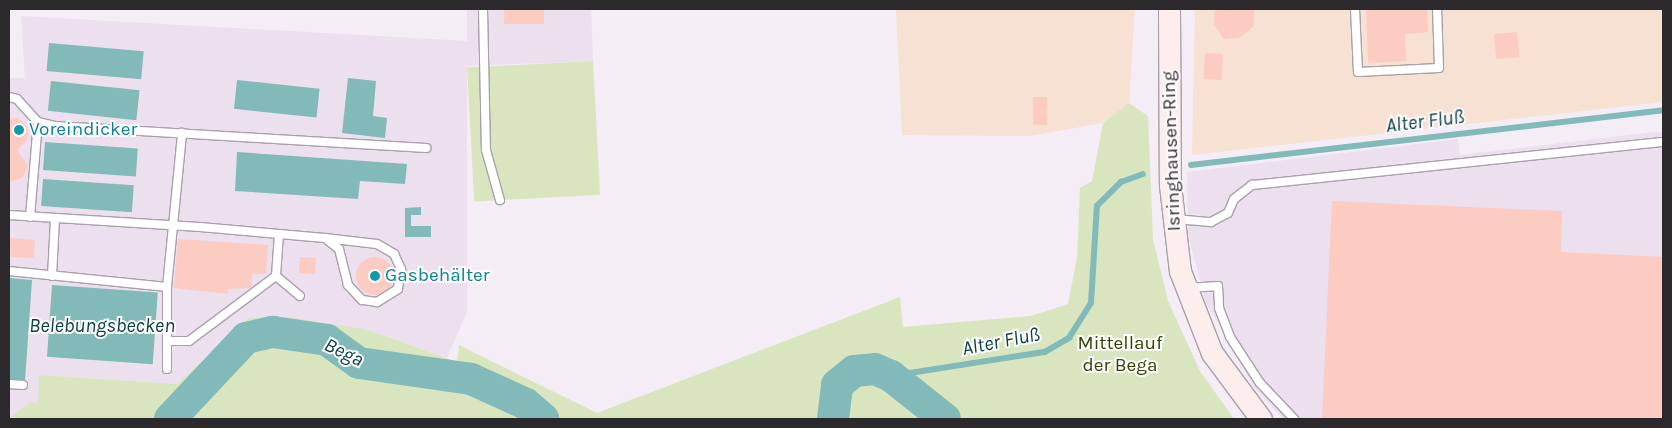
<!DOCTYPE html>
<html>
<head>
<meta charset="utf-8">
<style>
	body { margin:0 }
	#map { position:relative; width:1672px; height:428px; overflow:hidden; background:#f4edf5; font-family:Karla,sans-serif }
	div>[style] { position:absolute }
	.commercial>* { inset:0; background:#f6e1d2 }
	.built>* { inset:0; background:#ecdfee }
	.green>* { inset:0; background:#d8e5bf; transform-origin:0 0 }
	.water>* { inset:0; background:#82bab9; transform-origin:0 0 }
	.stream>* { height:5.5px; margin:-2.75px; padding:0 2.75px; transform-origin:2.75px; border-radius:2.75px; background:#82bab9 }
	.river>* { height:32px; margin:-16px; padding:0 16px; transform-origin:16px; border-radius:16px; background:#82bab9 }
	.building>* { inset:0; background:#fccbc2; transform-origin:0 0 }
	.round { border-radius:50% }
	.roads { filter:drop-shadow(1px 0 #a8a1aa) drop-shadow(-1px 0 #a8a1aa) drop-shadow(0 1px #a8a1aa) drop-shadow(0 -1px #a8a1aa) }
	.lane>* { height:8px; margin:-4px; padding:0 4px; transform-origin:4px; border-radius:4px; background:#fff }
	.secondary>* { height:21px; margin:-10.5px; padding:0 10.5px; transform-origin:10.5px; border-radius:10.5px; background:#fdedec }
	.dots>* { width:14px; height:14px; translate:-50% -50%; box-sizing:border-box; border:2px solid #fefcfe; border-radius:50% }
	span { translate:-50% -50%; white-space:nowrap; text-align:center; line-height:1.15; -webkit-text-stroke:4px #fefcfe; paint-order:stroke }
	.culture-label { font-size:19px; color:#0d838f }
	.left { translate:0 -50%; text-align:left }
	.street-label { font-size:19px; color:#2c292c }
	.park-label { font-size:19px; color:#334200 }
	.water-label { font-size:20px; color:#0c4141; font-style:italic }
	.frame { position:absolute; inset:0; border:10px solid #2c292c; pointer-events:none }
</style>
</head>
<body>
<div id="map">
	<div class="commercial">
		<i style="clip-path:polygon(896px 9px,1135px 9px,1129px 103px,1103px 123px,1030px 136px,902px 135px)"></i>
		<i style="clip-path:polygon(1195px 9px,1663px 9px,1663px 102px,1192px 155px)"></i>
	</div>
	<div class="built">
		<i style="clip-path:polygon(467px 9px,591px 9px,593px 61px,467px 66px,467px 312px,447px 358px,369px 330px,249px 318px,177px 384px,39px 375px,37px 419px,9px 419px,9px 78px,25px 78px,21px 16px,467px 41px)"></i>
		<i style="clip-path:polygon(1654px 132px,1663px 133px,1663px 419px,1283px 419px,1254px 387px,1205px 301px,1188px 235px,1187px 172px,1458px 139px,1460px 155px)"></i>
	</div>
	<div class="green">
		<i style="left:593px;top:61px;width:134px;height:126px;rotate:87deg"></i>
		<i style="clip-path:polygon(1129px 103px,1148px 116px,1153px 239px,1168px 301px,1200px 371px,1234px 419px,9px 419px,30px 402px,38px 403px,39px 375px,177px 384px,249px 318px,286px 317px,369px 330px,457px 362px,459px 345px,597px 413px,900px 297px,903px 327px,1031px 316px,1068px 304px,1077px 258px,1080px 188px,1092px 181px,1103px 123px)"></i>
	</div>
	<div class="water">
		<i style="left:49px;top:43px;width:95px;height:28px;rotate:5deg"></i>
		<i style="clip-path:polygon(348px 78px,376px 81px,373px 116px,387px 118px,385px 138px,342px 133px)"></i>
		<i style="left:237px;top:80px;width:83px;height:29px;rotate:6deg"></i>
		<i style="left:51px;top:81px;width:89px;height:30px;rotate:6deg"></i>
		<i style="left:45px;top:142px;width:93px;height:28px;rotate:4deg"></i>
		<i style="clip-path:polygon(237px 152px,407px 164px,405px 184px,360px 181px,358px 199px,235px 191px)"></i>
		<i style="left:43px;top:179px;width:91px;height:27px;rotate:4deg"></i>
		<i style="clip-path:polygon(421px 207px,421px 215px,411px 215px,411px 226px,431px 226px,431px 237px,405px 237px,405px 208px)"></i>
		<i style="clip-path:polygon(9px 278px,32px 280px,25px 381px,9px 380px)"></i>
		<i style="left:52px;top:285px;width:106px;height:72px;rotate:4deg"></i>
	</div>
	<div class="stream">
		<i style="left:1191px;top:165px;width:475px;rotate:-6.6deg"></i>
		<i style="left:891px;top:376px;width:156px;rotate:-8.9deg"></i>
		<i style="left:1045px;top:352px;width:28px;rotate:-30deg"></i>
		<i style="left:1069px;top:338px;width:41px;rotate:-57.8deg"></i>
		<i style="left:1091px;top:303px;width:97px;rotate:-86.5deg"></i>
		<i style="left:1097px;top:206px;width:34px;rotate:-45deg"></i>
		<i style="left:1121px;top:182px;width:23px;rotate:-20deg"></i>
	</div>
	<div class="river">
		<i style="left:170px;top:419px;width:111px;rotate:-46.8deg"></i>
		<i style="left:246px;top:338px;width:28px;rotate:-13deg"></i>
		<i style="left:273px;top:332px;width:55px;rotate:8.4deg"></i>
		<i style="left:327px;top:340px;width:39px;rotate:36deg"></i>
		<i style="left:359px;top:363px;width:113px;rotate:8.1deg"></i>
		<i style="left:471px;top:379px;width:60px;rotate:24.4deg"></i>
		<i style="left:526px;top:404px;width:23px;rotate:41deg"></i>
		<i style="left:833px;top:419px;width:34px;rotate:-83deg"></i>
		<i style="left:837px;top:385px;width:22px;rotate:-39deg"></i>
		<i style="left:854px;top:371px;width:21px;rotate:-5deg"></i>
		<i style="left:875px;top:369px;width:17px;rotate:24deg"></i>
		<i style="left:891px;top:376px;width:69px;rotate:38.5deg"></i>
	</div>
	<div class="building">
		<i style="left:504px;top:9px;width:40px;height:15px"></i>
		<i style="clip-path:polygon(1215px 9px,1254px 9px,1254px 26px,1241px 37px,1224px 39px,1214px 24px)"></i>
		<i style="clip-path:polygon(1366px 9px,1427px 9px,1428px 32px,1405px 34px,1406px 61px,1368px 63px)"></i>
		<i style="left:1517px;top:32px;width:25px;height:23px;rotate:85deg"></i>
		<i style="left:1205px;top:53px;width:18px;height:26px;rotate:3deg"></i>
		<i style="left:1047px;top:97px;width:28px;height:14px;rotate:90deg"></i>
		<i style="clip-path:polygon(18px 118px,28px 127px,27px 140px,17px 150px,28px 166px,22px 178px,9px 182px,9px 119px)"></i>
		<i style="clip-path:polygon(1332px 201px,1562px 211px,1561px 252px,1663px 257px,1663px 419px,1322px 419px)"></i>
		<i style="clip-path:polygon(9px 238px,35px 240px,34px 258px,11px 257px)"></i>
		<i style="clip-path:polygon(178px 239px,268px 245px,266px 274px,252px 274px,251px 288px,228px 289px,228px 294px,174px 288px)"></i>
		<i style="left:300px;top:257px;width:16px;height:16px;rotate:4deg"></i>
		<i class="round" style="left:356px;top:257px;width:38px;height:38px"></i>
	</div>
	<div class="roads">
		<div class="lane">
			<i style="left:483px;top:9px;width:141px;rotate:88.8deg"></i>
			<i style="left:486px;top:150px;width:52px;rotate:74.4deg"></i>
			<i style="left:1355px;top:9px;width:63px;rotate:87.3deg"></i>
			<i style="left:1358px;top:72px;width:81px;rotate:-2.8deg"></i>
			<i style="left:1439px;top:68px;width:59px;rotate:-91.9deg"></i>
			<i style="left:9px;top:97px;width:8px;rotate:14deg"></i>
			<i style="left:17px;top:99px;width:31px;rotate:48deg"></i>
			<i style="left:38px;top:122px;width:18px;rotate:13deg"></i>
			<i style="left:56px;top:126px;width:371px;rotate:3.4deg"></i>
			<i style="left:9px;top:215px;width:191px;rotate:3.6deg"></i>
			<i style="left:200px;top:227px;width:125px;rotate:5deg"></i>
			<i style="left:325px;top:238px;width:52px;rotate:6.6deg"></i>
			<i style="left:377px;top:244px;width:20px;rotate:30deg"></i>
			<i style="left:394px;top:254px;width:17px;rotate:65deg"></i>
			<i style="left:401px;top:269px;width:20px;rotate:99deg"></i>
			<i style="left:398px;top:289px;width:25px;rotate:148deg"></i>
			<i style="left:377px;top:302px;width:15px;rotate:-172deg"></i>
			<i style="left:362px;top:300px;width:21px;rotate:-133deg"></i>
			<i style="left:348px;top:285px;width:37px;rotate:-104deg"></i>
			<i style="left:339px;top:249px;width:18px;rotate:-142deg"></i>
			<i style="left:30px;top:217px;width:95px;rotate:-85.2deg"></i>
			<i style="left:1175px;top:219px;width:36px;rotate:5deg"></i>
			<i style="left:1211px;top:222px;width:19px;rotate:-28deg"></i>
			<i style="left:1228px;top:213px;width:15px;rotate:-67deg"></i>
			<i style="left:1234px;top:199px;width:23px;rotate:-38deg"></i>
			<i style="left:1252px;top:185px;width:413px;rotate:-6deg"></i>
			<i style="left:279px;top:234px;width:42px;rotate:94.1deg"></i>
			<i style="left:276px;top:276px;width:31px;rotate:40deg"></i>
			<i style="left:9px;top:271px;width:159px;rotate:5.8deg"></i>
			<i style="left:52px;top:276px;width:57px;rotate:-87deg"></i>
			<i style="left:1188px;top:288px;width:30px;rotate:-4deg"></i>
			<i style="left:1218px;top:286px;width:22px;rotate:87deg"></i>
			<i style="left:1219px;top:308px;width:31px;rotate:69deg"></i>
			<i style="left:1230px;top:337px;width:55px;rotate:56.9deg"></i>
			<i style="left:1260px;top:383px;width:50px;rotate:46.6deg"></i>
			<i style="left:167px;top:341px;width:22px"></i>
			<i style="left:189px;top:341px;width:109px;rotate:-36.8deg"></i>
			<i style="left:167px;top:369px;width:82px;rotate:-90deg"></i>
			<i style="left:167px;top:287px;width:155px;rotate:-84.4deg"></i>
			<i style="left:9px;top:384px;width:14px;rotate:4deg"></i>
		</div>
		<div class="secondary">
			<i style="left:1169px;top:9px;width:176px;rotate:89.7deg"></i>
			<i style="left:1170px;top:185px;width:87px;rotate:83.4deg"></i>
			<i style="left:1180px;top:271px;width:88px;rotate:68.7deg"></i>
			<i style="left:1212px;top:353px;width:82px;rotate:53.4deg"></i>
		</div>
	</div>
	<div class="dots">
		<i style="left:19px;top:130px;background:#0f9aa8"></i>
		<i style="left:375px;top:276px;background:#0f9aa8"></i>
	</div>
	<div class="culture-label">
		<span class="left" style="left:29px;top:130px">Voreindicker</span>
		<span class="left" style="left:385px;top:276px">Gasbehälter</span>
	</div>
	<div class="street-label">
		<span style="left:1172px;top:151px;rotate:-92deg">Isringhausen-Ring</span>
	</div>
	<div class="park-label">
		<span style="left:1120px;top:355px">Mittellauf<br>der Bega</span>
	</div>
	<div class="water-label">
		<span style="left:1425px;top:121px;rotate:-7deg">Alter Fluß</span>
		<span style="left:102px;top:325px">Belebungsbecken</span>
		<span style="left:1001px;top:341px;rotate:-11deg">Alter Fluß</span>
		<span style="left:344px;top:352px;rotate:26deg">Bega</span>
	</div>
	<div class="frame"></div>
</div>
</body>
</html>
